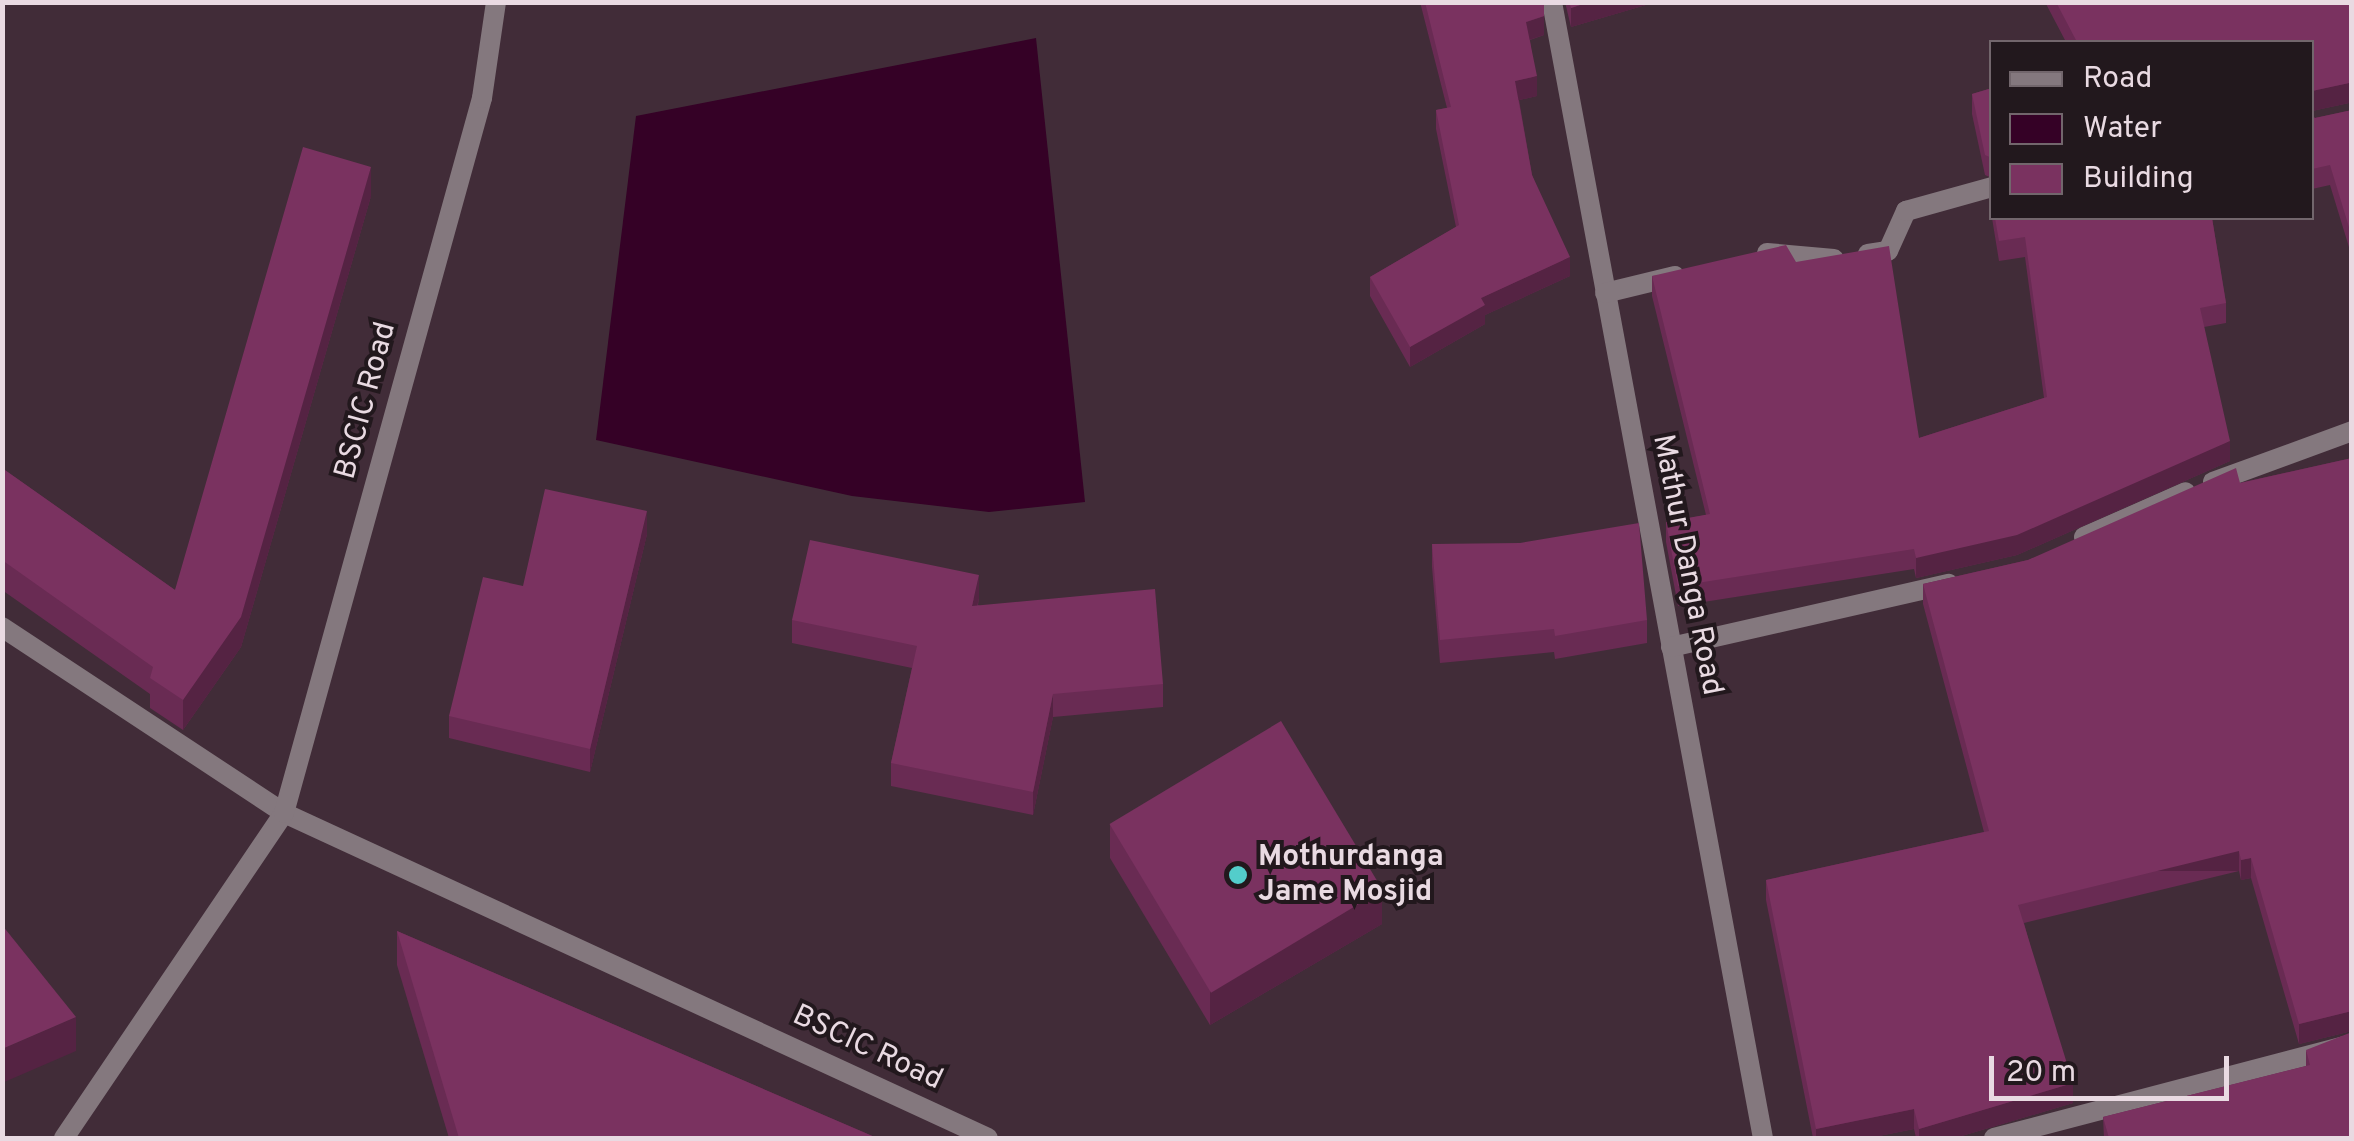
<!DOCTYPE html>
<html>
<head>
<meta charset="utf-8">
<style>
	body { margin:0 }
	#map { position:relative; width:2354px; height:1141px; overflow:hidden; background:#412c38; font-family:Overpass,sans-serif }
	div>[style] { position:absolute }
	.water>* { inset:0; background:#350126 }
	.street>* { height:20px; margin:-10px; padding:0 10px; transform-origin:10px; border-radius:10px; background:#84787e }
	.wall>* { inset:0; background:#692b53 }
	.shaded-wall>* { inset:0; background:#552343; transform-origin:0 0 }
	.building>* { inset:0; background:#7a3260; transform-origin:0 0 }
	.dots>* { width:28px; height:28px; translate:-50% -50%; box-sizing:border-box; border:5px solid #22181d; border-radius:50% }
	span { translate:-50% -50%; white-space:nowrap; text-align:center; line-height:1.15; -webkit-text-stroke:8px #22181d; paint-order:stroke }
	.street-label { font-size:30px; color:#e9dae2 }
	.poi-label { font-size:30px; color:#e9dae2; font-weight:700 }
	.left { translate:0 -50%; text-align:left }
	.frame { position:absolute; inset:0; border:5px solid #e9dae2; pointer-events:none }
	.legend { position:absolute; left:1989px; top:40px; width:325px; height:180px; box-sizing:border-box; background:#22181d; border:2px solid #72666c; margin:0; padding:12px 18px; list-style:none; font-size:30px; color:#e9dae2 }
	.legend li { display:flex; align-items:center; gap:20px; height:50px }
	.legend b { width:50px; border:2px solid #72666c }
	.scale { position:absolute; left:1989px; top:1056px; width:240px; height:45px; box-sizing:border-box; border:5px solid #e9dae2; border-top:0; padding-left:12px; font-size:30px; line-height:35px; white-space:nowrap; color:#e9dae2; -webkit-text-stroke:8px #22181d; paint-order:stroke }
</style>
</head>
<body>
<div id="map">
	<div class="water">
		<i style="clip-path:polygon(1036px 38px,1085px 502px,989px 512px,852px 496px,596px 440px,636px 116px)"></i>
	</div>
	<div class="street">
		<i style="left:1552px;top:2px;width:1155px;rotate:79.48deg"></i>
		<i style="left:1767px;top:253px;width:67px;rotate:5.1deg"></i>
		<i style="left:1868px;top:254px;width:20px;rotate:-9deg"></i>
		<i style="left:1888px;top:251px;width:44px;rotate:-65.8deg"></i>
		<i style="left:1906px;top:211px;width:89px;rotate:-15.6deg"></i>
		<i style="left:1605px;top:293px;width:72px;rotate:-13.7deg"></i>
		<i style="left:2213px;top:482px;width:148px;rotate:-20.1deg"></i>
		<i style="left:2084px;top:537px;width:111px;rotate:-23.8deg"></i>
		<i style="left:2px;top:627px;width:338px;rotate:33.4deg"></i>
		<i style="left:284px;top:813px;width:775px;rotate:24.78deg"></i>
		<i style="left:1671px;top:647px;width:285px;rotate:-12.8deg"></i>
		<i style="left:64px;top:1138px;width:392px;rotate:-55.9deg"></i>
		<i style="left:284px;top:813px;width:742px;rotate:-74.52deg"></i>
		<i style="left:482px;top:98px;width:97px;rotate:-81.7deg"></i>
		<i style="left:1994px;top:1138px;width:370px;rotate:-14.7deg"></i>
	</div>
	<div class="wall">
		<i style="clip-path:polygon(187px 2px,313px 2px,187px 5px)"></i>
		<i style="clip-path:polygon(1420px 2px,1544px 2px,1544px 35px,1530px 40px,1537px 96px,1519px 100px,1532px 175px,1570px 276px,1485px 315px,1485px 324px,1410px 367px,1370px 296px,1370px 277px,1456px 227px,1436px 129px,1436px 110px,1447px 108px)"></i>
		<i style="clip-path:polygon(1565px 2px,1656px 2px,1571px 27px)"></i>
		<i style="clip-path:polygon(2045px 2px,2352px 2px,2352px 104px,2349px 103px,2312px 111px,2312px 42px,2066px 42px)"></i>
		<i style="clip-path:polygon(1992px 88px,1992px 178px,1985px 175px,1972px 114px,1972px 94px)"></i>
		<i style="clip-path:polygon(2352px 110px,2352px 257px,2330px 185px,2312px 189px,2312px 116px,2315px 118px)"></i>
		<i style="clip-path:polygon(371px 196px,241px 647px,183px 730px,150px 708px,150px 694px,2px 590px,2px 468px,175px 590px)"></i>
		<i style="clip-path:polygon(1992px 218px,2212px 218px,2226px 303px,2226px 323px,2204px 327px,2230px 461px,2017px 555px,1916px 578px,1914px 569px,1678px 606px,1666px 542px,1666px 522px,1706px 515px,1652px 296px,1652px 276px,1796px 262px,1919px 438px,2044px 398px,2025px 257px,1999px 261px)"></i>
		<i style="clip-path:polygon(2352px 458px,2352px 1031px,2299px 1044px,2251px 878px,2241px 880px,2239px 871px,2024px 923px,2073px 1103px,1955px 1138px,1916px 1138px,1914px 1129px,1869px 1138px,1813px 1138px,1766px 900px,1766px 880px,1984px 832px,1923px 604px,1923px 584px,2028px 560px,2240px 483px)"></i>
		<i style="clip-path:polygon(647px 534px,590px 772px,449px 738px,449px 716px,523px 586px)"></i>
		<i style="clip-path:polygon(1432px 544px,1647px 620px,1647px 643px,1555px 659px,1554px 652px,1440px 663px,1432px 567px)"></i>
		<i style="clip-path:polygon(979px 598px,978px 605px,1163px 684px,1163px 707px,1053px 717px,1033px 815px,891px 786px,891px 763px,912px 668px,792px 643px,792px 620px)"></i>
		<i style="clip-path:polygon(1110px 824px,1382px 924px,1210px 1025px,1110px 858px)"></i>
		<i style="clip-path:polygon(397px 931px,877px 1138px,449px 1138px,397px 965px)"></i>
		<i style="clip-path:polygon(2306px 1050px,2352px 1138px,2104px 1138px,2103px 1117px,2306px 1066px)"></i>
	</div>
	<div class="shaded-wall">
		<i style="clip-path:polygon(1589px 2px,1656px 2px,1571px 27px,1571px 8px)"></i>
		<i style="clip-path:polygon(1544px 16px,1544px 35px,1526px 41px,1526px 22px)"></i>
		<i style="clip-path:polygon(1537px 76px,1537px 96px,1515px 101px,1515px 81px)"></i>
		<i style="clip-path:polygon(2349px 83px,2349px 103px,2312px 111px,2312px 91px)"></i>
		<i style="clip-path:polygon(371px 167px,371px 196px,241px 647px,183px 730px,183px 700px)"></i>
		<i style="clip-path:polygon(1570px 257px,1570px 276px,1485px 315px,1485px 324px,1410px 367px,1410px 347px,1481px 298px)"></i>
		<i style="clip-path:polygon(2230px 441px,2230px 461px,2017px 555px,1916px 578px,1916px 558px)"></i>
		<i style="clip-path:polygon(647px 511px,647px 534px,590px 772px,590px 749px)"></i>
		<i style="clip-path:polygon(979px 575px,979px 598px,972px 628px,972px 606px)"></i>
		<i style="clip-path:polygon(1053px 694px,1053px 717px,1033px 815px,1033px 792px)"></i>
		<i style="left:2239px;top:851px;width:20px;height:228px;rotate:90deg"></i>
		<i style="clip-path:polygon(2251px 858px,2251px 878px,2241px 880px,2241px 860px)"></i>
		<i style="clip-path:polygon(1382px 890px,1382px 924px,1210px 1025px,1210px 991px)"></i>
		<i style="clip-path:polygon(2352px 1011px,2352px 1031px,2299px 1044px,2299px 1024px)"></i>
		<i style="clip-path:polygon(76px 1017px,76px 1051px,2px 1083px,2px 1049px)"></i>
		<i style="clip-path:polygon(2073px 1083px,2073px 1103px,1955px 1138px,1919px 1138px,1919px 1129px)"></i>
		<i style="clip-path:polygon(1914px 1109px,1914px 1129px,1869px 1138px,1816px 1138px,1816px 1129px)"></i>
	</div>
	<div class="building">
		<i style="clip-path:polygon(1425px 2px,1544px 2px,1544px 16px,1526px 22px,1537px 76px,1515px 81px,1532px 175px,1570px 257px,1481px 298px,1485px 305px,1410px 347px,1370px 277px,1459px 225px,1436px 110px,1451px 107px)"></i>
		<i style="clip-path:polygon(1569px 2px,1589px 2px,1571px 8px)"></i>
		<i style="clip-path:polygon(2056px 2px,2352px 2px,2352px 84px,2349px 83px,2312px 91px,2312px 42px,2077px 42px)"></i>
		<i style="clip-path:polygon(1992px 88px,1992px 158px,1985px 155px,1972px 94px)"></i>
		<i style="clip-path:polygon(2352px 110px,2352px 237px,2330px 165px,2312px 169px,2312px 116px,2315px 118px)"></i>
		<i style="clip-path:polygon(303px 147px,371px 167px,241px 617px,183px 700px,150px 678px,153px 667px,2px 560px,2px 468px,175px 590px)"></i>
		<i style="clip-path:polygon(1995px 218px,2212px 218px,2226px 303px,2200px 308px,2230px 441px,2017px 535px,1916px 558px,1914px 549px,1678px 586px,1666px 522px,1710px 514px,1652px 276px,1786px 245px,1796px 262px,1889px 246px,1919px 438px,2047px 397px,2025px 237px,1999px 241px)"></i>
		<i style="clip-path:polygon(2352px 458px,2352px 1011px,2299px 1024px,2251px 858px,2241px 860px,2239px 851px,2018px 905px,2073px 1083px,1919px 1129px,1914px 1109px,1816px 1129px,1766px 880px,1989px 831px,1923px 584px,2028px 560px,2236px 468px,2240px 483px)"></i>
		<i style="clip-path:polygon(545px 489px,647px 511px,590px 749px,449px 716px,483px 577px,523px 586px)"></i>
		<i style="clip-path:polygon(1639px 523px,1647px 620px,1555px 636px,1554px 629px,1440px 640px,1432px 544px,1520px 543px)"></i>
		<i style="clip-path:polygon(810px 540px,979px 575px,972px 606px,1155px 589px,1163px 684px,1053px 694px,1033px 792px,891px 763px,917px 646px,792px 620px)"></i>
		<i style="left:1281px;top:721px;width:197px;height:200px;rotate:59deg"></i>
		<i style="clip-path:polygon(2px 925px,76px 1017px,2px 1049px)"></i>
		<i style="clip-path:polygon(397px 931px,877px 1138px,459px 1138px)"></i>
		<i style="clip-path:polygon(2352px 1032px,2352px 1138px,2109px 1138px,2103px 1117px,2310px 1065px,2306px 1050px)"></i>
	</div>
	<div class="dots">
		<i style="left:1238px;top:875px;background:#53cdcb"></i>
	</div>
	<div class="street-label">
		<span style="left:367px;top:401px;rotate:-75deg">BSCIC Road</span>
		<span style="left:1686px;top:565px;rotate:79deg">Mathur Danga Road</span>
		<span style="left:867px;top:1049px;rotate:25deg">BSCIC Road</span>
	</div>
	<div class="poi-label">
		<span class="left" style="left:1258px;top:875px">Mothurdanga<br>Jame Mosjid</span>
	</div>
	<div class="frame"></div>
	<ul class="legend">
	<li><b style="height:12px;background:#84787e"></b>Road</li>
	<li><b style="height:28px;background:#350126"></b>Water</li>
	<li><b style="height:28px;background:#7a3260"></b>Building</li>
	</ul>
	<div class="scale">20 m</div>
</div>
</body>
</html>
